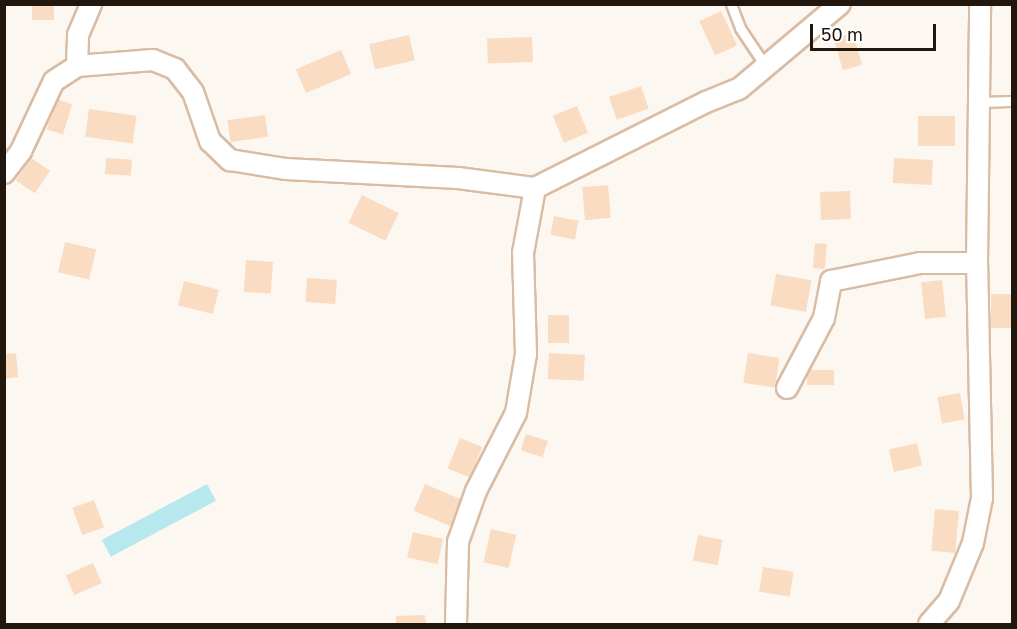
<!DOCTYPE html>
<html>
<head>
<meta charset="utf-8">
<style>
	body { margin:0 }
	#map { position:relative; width:1017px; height:629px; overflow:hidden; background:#fdf7f2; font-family:"Golos Text",sans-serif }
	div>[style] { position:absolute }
	.water>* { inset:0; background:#b6e8ed; transform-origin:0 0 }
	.building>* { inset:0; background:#fadcc3; transform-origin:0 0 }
	.roads { filter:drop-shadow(2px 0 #d9bca4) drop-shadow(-2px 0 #d9bca4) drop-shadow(0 2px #d9bca4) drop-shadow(0 -2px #d9bca4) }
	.lane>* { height:9px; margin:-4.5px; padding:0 4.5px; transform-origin:4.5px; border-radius:4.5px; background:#fff }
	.street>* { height:20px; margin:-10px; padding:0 10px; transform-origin:10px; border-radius:10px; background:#fff }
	span { translate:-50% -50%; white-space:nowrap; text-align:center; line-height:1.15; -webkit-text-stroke:4.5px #fff; paint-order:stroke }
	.frame { position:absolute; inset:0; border:6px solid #21170d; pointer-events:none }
	.scale { position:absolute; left:810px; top:24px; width:126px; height:27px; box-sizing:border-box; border:3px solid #21170d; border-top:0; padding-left:8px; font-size:18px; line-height:21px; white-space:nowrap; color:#21170d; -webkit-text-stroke:4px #fff; paint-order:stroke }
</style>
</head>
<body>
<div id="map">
	<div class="water">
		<i style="left:207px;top:484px;width:19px;height:119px;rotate:62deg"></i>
	</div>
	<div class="building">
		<i style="left:32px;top:5px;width:22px;height:15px"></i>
		<i style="left:721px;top:11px;width:38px;height:24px;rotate:65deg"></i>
		<i style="left:853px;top:33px;width:33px;height:20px;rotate:74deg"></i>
		<i style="left:409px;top:35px;width:26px;height:41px;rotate:77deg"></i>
		<i style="left:532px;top:37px;width:25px;height:45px;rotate:88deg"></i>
		<i style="left:341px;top:50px;width:26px;height:49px;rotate:67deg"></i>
		<i style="left:641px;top:86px;width:24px;height:34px;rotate:71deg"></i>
		<i style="left:56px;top:99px;width:17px;height:32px;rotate:17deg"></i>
		<i style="left:577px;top:106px;width:29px;height:26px;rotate:68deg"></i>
		<i style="left:89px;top:109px;width:48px;height:28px;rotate:8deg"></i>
		<i style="left:265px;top:115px;width:22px;height:38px;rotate:82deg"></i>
		<i style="left:918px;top:116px;width:37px;height:30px"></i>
		<i style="left:31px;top:158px;width:23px;height:27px;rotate:34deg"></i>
		<i style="left:106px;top:158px;width:26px;height:16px;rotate:4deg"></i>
		<i style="left:894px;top:158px;width:39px;height:25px;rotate:3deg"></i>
		<i style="left:608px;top:185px;width:33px;height:26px;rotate:85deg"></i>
		<i style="left:850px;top:191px;width:28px;height:30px;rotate:88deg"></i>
		<i style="left:362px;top:195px;width:41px;height:31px;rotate:26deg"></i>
		<i style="left:554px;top:216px;width:25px;height:19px;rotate:11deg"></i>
		<i style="left:65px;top:242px;width:32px;height:31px;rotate:13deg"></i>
		<i style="left:815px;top:243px;width:12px;height:25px;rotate:5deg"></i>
		<i style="left:246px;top:260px;width:27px;height:32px;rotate:4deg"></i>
		<i style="left:776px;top:274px;width:36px;height:32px;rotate:10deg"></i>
		<i style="left:307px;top:278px;width:30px;height:24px;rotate:4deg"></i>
		<i style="left:942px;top:280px;width:37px;height:21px;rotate:84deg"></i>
		<i style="left:184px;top:281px;width:36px;height:25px;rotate:14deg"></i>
		<i style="left:991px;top:294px;width:21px;height:34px"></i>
		<i style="left:548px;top:315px;width:21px;height:28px"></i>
		<i style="clip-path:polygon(16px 353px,18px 377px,4px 379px,4px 354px)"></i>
		<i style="left:549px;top:353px;width:36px;height:26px;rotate:3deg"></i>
		<i style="left:748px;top:353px;width:32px;height:30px;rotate:9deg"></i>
		<i style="left:834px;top:370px;width:15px;height:27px;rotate:90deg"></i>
		<i style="left:960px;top:393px;width:27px;height:23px;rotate:80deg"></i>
		<i style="left:526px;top:434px;width:23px;height:17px;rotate:18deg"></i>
		<i style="left:460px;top:438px;width:24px;height:33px;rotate:22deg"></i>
		<i style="left:917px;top:443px;width:23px;height:29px;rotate:77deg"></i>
		<i style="left:425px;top:484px;width:40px;height:29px;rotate:23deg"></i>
		<i style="left:94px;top:500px;width:29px;height:23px;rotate:70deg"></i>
		<i style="left:935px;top:509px;width:24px;height:42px;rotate:5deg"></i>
		<i style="left:491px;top:529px;width:26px;height:34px;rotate:13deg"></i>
		<i style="left:413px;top:532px;width:31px;height:26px;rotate:13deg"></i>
		<i style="left:698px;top:535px;width:25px;height:26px;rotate:11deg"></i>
		<i style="left:93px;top:563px;width:22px;height:30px;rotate:66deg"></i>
		<i style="left:763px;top:567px;width:31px;height:25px;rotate:9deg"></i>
		<i style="clip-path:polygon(425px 615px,426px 624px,396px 624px,396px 616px)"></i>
	</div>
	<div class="roads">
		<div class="lane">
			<i style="left:731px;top:4px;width:26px;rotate:69deg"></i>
			<i style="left:740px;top:28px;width:47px;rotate:56.3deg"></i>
			<i style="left:979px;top:102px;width:33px;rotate:-2deg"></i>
		</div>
		<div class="street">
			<i style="left:77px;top:66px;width:31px;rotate:-88deg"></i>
			<i style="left:78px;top:35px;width:34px;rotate:-67deg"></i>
			<i style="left:4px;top:173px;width:28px;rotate:-52deg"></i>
			<i style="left:21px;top:151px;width:77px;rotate:-64.8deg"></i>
			<i style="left:54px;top:81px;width:27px;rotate:-33deg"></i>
			<i style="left:77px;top:66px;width:76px;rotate:-4.5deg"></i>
			<i style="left:153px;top:60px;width:24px;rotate:22deg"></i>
			<i style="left:175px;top:69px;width:29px;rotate:52deg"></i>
			<i style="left:193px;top:92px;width:52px;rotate:70.9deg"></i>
			<i style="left:210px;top:141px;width:28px;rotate:44deg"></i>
			<i style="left:230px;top:160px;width:57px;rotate:9.1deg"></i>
			<i style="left:286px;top:169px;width:172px;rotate:3deg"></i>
			<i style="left:458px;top:178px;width:78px;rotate:7.4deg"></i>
			<i style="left:535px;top:188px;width:191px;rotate:-26.7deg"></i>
			<i style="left:706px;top:102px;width:35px;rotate:-22deg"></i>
			<i style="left:739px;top:89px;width:132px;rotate:-40.1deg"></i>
			<i style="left:787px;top:388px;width:79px;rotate:-62.1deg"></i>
			<i style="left:824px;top:318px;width:38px;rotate:-79deg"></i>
			<i style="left:831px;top:281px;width:91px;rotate:-11.4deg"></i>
			<i style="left:920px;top:263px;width:57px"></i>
			<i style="left:456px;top:624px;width:82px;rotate:-88.6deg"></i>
			<i style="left:458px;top:542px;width:54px;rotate:-70.6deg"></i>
			<i style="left:476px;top:491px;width:88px;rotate:-62.9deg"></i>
			<i style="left:516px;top:413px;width:60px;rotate:-80.4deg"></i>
			<i style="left:526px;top:354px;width:101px;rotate:-91.7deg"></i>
			<i style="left:523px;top:253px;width:66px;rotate:-79.5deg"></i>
			<i style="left:929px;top:624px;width:30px;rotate:-49deg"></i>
			<i style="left:949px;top:601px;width:63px;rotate:-67.5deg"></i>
			<i style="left:973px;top:543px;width:46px;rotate:-78.7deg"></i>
			<i style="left:982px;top:498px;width:235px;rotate:-91.2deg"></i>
			<i style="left:977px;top:263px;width:259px;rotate:-89.3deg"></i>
		</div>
	</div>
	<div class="frame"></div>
	<div class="scale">50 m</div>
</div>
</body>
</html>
